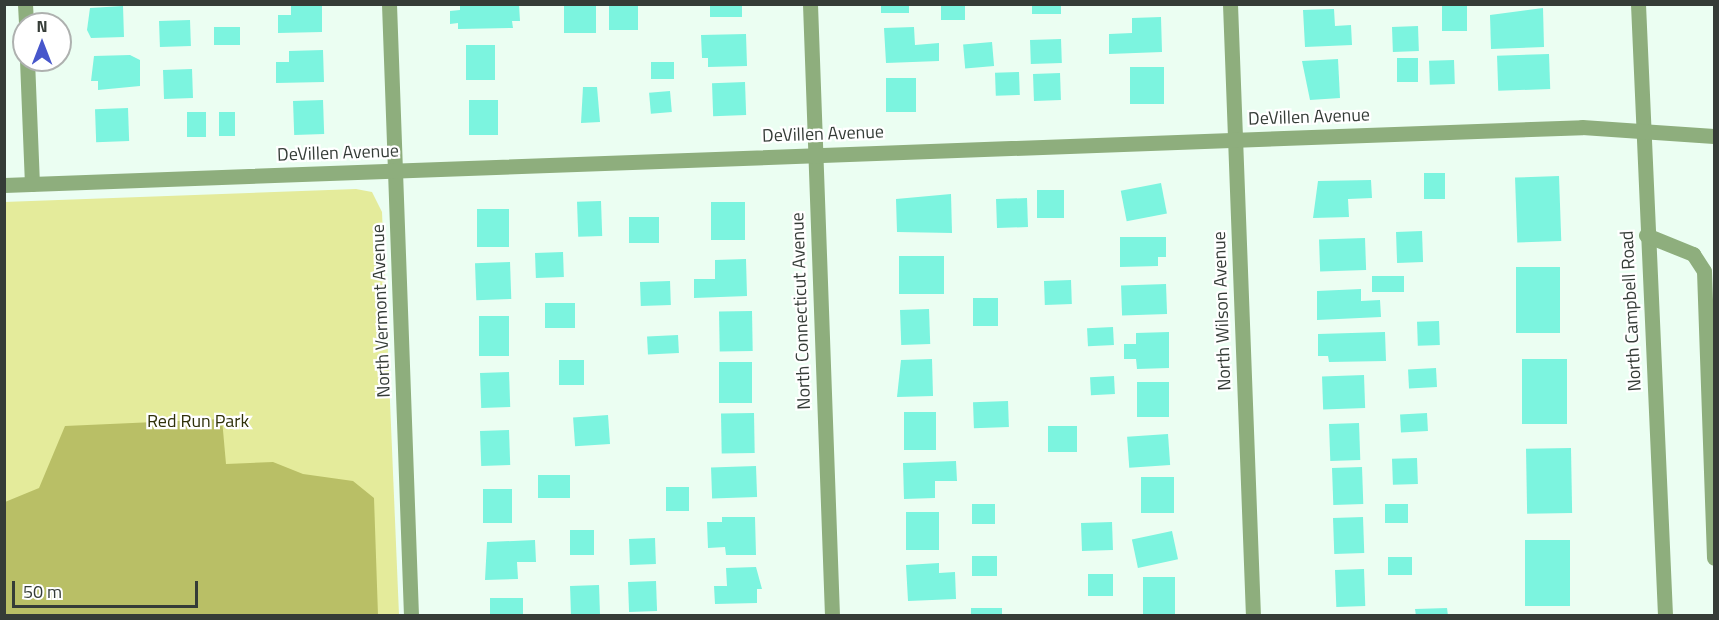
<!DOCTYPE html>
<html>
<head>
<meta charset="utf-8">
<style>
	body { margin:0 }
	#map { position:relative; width:1719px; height:620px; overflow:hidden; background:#ebfef2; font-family:"Titillium Web",sans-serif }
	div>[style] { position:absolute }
	.green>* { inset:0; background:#e4eb9b }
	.forest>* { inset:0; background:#b9bf66 }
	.building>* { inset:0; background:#7cf4df; transform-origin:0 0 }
	.minor>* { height:15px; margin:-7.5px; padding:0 7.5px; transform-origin:7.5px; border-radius:7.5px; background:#8eae7d }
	span { translate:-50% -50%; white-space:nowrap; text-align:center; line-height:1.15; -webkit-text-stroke:4.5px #fff; paint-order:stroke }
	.street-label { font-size:18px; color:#353c37 }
	.park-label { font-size:18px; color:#2f310a }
	.frame { position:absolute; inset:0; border:6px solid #353c37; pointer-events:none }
	.north { position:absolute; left:12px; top:12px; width:60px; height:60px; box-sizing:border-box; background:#fff; border:2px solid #aeb1af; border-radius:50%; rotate:0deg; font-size:16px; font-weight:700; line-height:24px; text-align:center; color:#353c37 }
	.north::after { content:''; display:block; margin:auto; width:21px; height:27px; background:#4756cb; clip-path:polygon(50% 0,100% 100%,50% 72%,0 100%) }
	.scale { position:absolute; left:12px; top:581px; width:186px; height:27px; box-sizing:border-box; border:3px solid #353c37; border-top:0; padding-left:8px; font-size:18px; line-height:21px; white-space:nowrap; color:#353c37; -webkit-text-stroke:4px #fff; paint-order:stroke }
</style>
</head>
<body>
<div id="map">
	<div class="green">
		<i style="clip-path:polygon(356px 189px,372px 192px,382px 212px,399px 615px,5px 615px,4px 202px)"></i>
	</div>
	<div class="forest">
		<i style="clip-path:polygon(222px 419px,226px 464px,273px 462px,303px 474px,353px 481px,374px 498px,378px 615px,5px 615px,5px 502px,39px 488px,65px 426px)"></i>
	</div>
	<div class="building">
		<i style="clip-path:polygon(291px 4px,322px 4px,322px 32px,278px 33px,278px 15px,291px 15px)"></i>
		<i style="clip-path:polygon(460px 4px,519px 4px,520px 21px,512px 21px,513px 28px,458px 29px,458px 23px,450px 24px,450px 11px,460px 10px)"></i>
		<i style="left:609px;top:4px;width:29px;height:26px"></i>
		<i style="left:710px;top:4px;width:32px;height:13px"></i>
		<i style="left:881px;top:4px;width:28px;height:9px"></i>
		<i style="left:941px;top:4px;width:24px;height:16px"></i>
		<i style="left:1032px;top:4px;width:29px;height:10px"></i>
		<i style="clip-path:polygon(123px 6px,124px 37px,91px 38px,87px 30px,90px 8px)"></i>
		<i style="left:564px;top:6px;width:32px;height:27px"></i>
		<i style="left:1442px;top:6px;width:25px;height:25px"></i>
		<i style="clip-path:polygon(1543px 8px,1544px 47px,1491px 49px,1490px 15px)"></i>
		<i style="clip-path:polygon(1334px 9px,1335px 26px,1351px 25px,1352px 45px,1305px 47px,1303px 10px)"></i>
		<i style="clip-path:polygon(1161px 17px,1162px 52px,1109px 54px,1109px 34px,1132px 33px,1132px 18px)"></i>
		<i style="left:190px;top:20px;width:26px;height:31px;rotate:88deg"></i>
		<i style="left:1418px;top:26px;width:25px;height:26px;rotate:88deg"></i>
		<i style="left:214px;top:27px;width:26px;height:18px"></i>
		<i style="clip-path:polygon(914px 27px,915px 45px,939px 43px,939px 61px,886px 63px,884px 28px)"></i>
		<i style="clip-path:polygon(746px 34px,747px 66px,708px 67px,708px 58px,702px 58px,701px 35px)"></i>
		<i style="left:1061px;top:39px;width:24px;height:31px;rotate:88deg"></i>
		<i style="left:992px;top:42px;width:24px;height:29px;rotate:85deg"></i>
		<i style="left:466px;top:45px;width:29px;height:35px"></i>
		<i style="clip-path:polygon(323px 50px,324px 82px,276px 83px,276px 62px,289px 62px,289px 51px)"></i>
		<i style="left:1549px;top:54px;width:35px;height:52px;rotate:88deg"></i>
		<i style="clip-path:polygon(130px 55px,140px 60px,140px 86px,98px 90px,98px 81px,91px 81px,94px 56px)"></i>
		<i style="left:1397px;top:58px;width:21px;height:24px"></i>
		<i style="clip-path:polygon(1338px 59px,1340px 98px,1310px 100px,1302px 61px)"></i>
		<i style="left:1454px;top:60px;width:24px;height:25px;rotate:88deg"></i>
		<i style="left:651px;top:62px;width:23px;height:17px"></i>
		<i style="left:1130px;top:67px;width:34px;height:37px"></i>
		<i style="left:192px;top:69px;width:29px;height:29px;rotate:88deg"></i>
		<i style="left:1019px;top:72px;width:23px;height:24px;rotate:88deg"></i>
		<i style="left:1060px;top:73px;width:27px;height:27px;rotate:88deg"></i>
		<i style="left:886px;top:78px;width:30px;height:34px"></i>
		<i style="left:745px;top:82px;width:33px;height:33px;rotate:88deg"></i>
		<i style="clip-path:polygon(583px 87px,597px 87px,600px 122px,581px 123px)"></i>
		<i style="left:670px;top:91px;width:21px;height:21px;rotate:85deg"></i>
		<i style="left:323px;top:100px;width:34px;height:30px;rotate:88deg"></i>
		<i style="left:469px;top:100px;width:29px;height:35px"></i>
		<i style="left:128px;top:108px;width:33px;height:33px;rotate:88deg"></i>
		<i style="left:187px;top:112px;width:19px;height:25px"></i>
		<i style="left:219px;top:112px;width:16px;height:24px"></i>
		<i style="left:1424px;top:173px;width:21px;height:26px"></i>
		<i style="left:1559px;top:176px;width:65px;height:44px;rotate:88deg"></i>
		<i style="clip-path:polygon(1371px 180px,1372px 198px,1348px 199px,1349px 217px,1313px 218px,1318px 181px)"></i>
		<i style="left:1161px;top:183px;width:31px;height:41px;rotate:79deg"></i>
		<i style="left:1037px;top:190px;width:27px;height:28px"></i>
		<i style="clip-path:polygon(951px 194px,952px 233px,897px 232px,896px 199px)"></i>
		<i style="left:1027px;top:198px;width:29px;height:31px;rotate:88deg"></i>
		<i style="left:601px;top:201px;width:35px;height:24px;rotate:88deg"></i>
		<i style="left:711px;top:202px;width:34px;height:38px"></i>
		<i style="left:477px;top:209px;width:32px;height:38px"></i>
		<i style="left:629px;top:217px;width:30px;height:26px"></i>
		<i style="left:1422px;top:231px;width:31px;height:26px;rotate:88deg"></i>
		<i style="clip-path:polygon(1120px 237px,1166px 237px,1166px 257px,1158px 257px,1158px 266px,1120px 267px)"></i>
		<i style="left:1365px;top:238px;width:32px;height:46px;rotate:88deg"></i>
		<i style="left:563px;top:252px;width:25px;height:28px;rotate:88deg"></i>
		<i style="left:944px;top:256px;width:38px;height:45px;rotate:90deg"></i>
		<i style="clip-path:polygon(746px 259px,747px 296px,694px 298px,694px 279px,715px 279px,715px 260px)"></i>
		<i style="left:510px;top:262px;width:37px;height:35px;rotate:88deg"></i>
		<i style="left:1516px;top:267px;width:44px;height:66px"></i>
		<i style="left:1404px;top:276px;width:16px;height:32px;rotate:90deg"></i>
		<i style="left:1071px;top:280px;width:24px;height:27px;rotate:88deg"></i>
		<i style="left:670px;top:281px;width:24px;height:30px;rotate:88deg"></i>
		<i style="left:1166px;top:284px;width:30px;height:45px;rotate:88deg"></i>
		<i style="clip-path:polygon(1361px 289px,1361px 301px,1380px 300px,1381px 317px,1317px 320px,1317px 291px)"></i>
		<i style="left:973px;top:298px;width:25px;height:28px"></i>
		<i style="left:575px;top:303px;width:25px;height:30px;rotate:90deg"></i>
		<i style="left:929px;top:309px;width:35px;height:29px;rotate:88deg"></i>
		<i style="left:752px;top:311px;width:40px;height:33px;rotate:89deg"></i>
		<i style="left:479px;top:316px;width:30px;height:40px"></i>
		<i style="left:1439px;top:321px;width:24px;height:22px;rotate:88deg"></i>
		<i style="left:1113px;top:327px;width:18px;height:26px;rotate:87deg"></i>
		<i style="clip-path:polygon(1169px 332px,1169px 368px,1137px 369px,1136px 359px,1124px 359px,1124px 344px,1136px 344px,1136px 333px)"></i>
		<i style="clip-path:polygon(1385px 332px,1386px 361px,1329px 362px,1328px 356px,1318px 356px,1318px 334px)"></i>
		<i style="left:678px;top:335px;width:18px;height:31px;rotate:87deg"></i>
		<i style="clip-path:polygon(932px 359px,933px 396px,897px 397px,901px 360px)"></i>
		<i style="left:1522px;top:359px;width:45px;height:65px"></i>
		<i style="left:559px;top:360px;width:25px;height:25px"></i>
		<i style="left:719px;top:362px;width:33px;height:41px"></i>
		<i style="left:1436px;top:368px;width:19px;height:28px;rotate:87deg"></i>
		<i style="left:509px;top:372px;width:35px;height:29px;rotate:88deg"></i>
		<i style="left:1364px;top:375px;width:33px;height:42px;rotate:88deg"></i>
		<i style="left:1114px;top:376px;width:18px;height:24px;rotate:87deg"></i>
		<i style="left:1169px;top:382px;width:35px;height:32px;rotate:90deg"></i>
		<i style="left:1008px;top:401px;width:26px;height:35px;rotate:88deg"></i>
		<i style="left:904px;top:412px;width:32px;height:38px"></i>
		<i style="left:754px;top:413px;width:40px;height:33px;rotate:89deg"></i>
		<i style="left:1427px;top:413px;width:18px;height:27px;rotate:87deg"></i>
		<i style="left:608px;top:415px;width:29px;height:35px;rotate:86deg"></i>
		<i style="left:1359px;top:423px;width:37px;height:30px;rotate:88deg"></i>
		<i style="left:1048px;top:426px;width:29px;height:26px"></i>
		<i style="left:509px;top:430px;width:35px;height:29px;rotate:88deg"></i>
		<i style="left:1168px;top:434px;width:31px;height:41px;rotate:86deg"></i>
		<i style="left:1571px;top:448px;width:65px;height:45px;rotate:89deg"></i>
		<i style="left:1417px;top:458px;width:26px;height:25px;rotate:88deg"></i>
		<i style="clip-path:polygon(956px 461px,957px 481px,935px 481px,935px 498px,904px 499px,903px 463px)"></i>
		<i style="left:756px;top:466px;width:31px;height:45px;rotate:88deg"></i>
		<i style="left:1362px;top:467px;width:37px;height:30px;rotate:88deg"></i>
		<i style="left:570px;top:475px;width:23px;height:32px;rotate:90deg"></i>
		<i style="left:1141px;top:477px;width:33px;height:36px"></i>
		<i style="left:666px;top:487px;width:23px;height:24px"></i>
		<i style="left:483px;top:489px;width:29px;height:34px"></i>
		<i style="left:995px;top:504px;width:20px;height:23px;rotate:90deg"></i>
		<i style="left:1385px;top:504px;width:23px;height:19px"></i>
		<i style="left:939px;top:512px;width:38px;height:33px;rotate:90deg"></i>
		<i style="clip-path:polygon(722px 517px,755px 517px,756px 555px,726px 555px,725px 547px,708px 548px,707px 522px,722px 522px)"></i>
		<i style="left:1363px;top:517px;width:36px;height:30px;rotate:88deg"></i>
		<i style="left:1112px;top:522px;width:28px;height:31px;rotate:88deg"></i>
		<i style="left:570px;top:530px;width:24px;height:25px"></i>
		<i style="left:1172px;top:531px;width:29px;height:41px;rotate:78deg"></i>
		<i style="left:655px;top:538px;width:26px;height:26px;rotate:88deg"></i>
		<i style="clip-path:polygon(535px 540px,536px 562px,517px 562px,518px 579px,485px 580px,487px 542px)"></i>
		<i style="left:1525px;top:540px;width:45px;height:66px"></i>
		<i style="left:972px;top:556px;width:25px;height:20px"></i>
		<i style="left:1388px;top:557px;width:24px;height:18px"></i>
		<i style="clip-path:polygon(939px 563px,939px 573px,955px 572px,956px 599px,908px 601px,906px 565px)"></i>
		<i style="clip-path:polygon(756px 567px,762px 589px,757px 589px,757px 603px,715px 604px,714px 586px,727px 586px,726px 568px)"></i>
		<i style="left:1364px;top:569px;width:37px;height:29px;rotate:88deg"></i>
		<i style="left:1113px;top:574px;width:22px;height:25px;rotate:90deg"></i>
		<i style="left:1143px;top:577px;width:32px;height:38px"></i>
		<i style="left:656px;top:581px;width:30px;height:28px;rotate:88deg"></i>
		<i style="left:599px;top:585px;width:29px;height:29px;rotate:88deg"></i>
		<i style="left:523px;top:598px;width:18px;height:33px;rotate:90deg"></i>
		<i style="left:1002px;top:608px;width:8px;height:31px;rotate:90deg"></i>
		<i style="clip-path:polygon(1447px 608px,1448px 616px,1416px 616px,1415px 609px)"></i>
	</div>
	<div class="minor">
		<i style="left:25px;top:4px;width:20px;rotate:87deg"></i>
		<i style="left:389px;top:4px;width:612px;rotate:87.94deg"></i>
		<i style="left:810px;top:4px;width:612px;rotate:87.94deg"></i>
		<i style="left:1230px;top:4px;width:612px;rotate:87.85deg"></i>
		<i style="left:1638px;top:4px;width:613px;rotate:87.47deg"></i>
		<i style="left:27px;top:60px;width:124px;rotate:87.7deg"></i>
		<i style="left:4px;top:185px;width:1579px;rotate:-2.1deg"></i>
		<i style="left:1582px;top:127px;width:132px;rotate:3.9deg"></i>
		<i style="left:1646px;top:235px;width:51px;rotate:22deg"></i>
		<i style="left:1693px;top:254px;width:20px;rotate:57deg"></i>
		<i style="left:1704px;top:271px;width:287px;rotate:88deg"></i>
	</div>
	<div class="street-label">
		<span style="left:1309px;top:117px;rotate:-2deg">DeVillen Avenue</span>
		<span style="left:823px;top:134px;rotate:-2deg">DeVillen Avenue</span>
		<span style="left:338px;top:153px;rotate:-2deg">DeVillen Avenue</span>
		<span style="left:381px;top:311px;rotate:-92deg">North Vermont Avenue</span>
		<span style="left:801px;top:311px;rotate:-92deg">North Connecticut Avenue</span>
		<span style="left:1222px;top:311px;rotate:-92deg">North Wilson Avenue</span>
		<span style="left:1631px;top:311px;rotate:-93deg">North Campbell Road</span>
	</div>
	<div class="park-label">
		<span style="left:198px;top:421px">Red Run Park</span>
	</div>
	<div class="frame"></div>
	<div class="north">N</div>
	<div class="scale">50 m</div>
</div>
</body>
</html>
